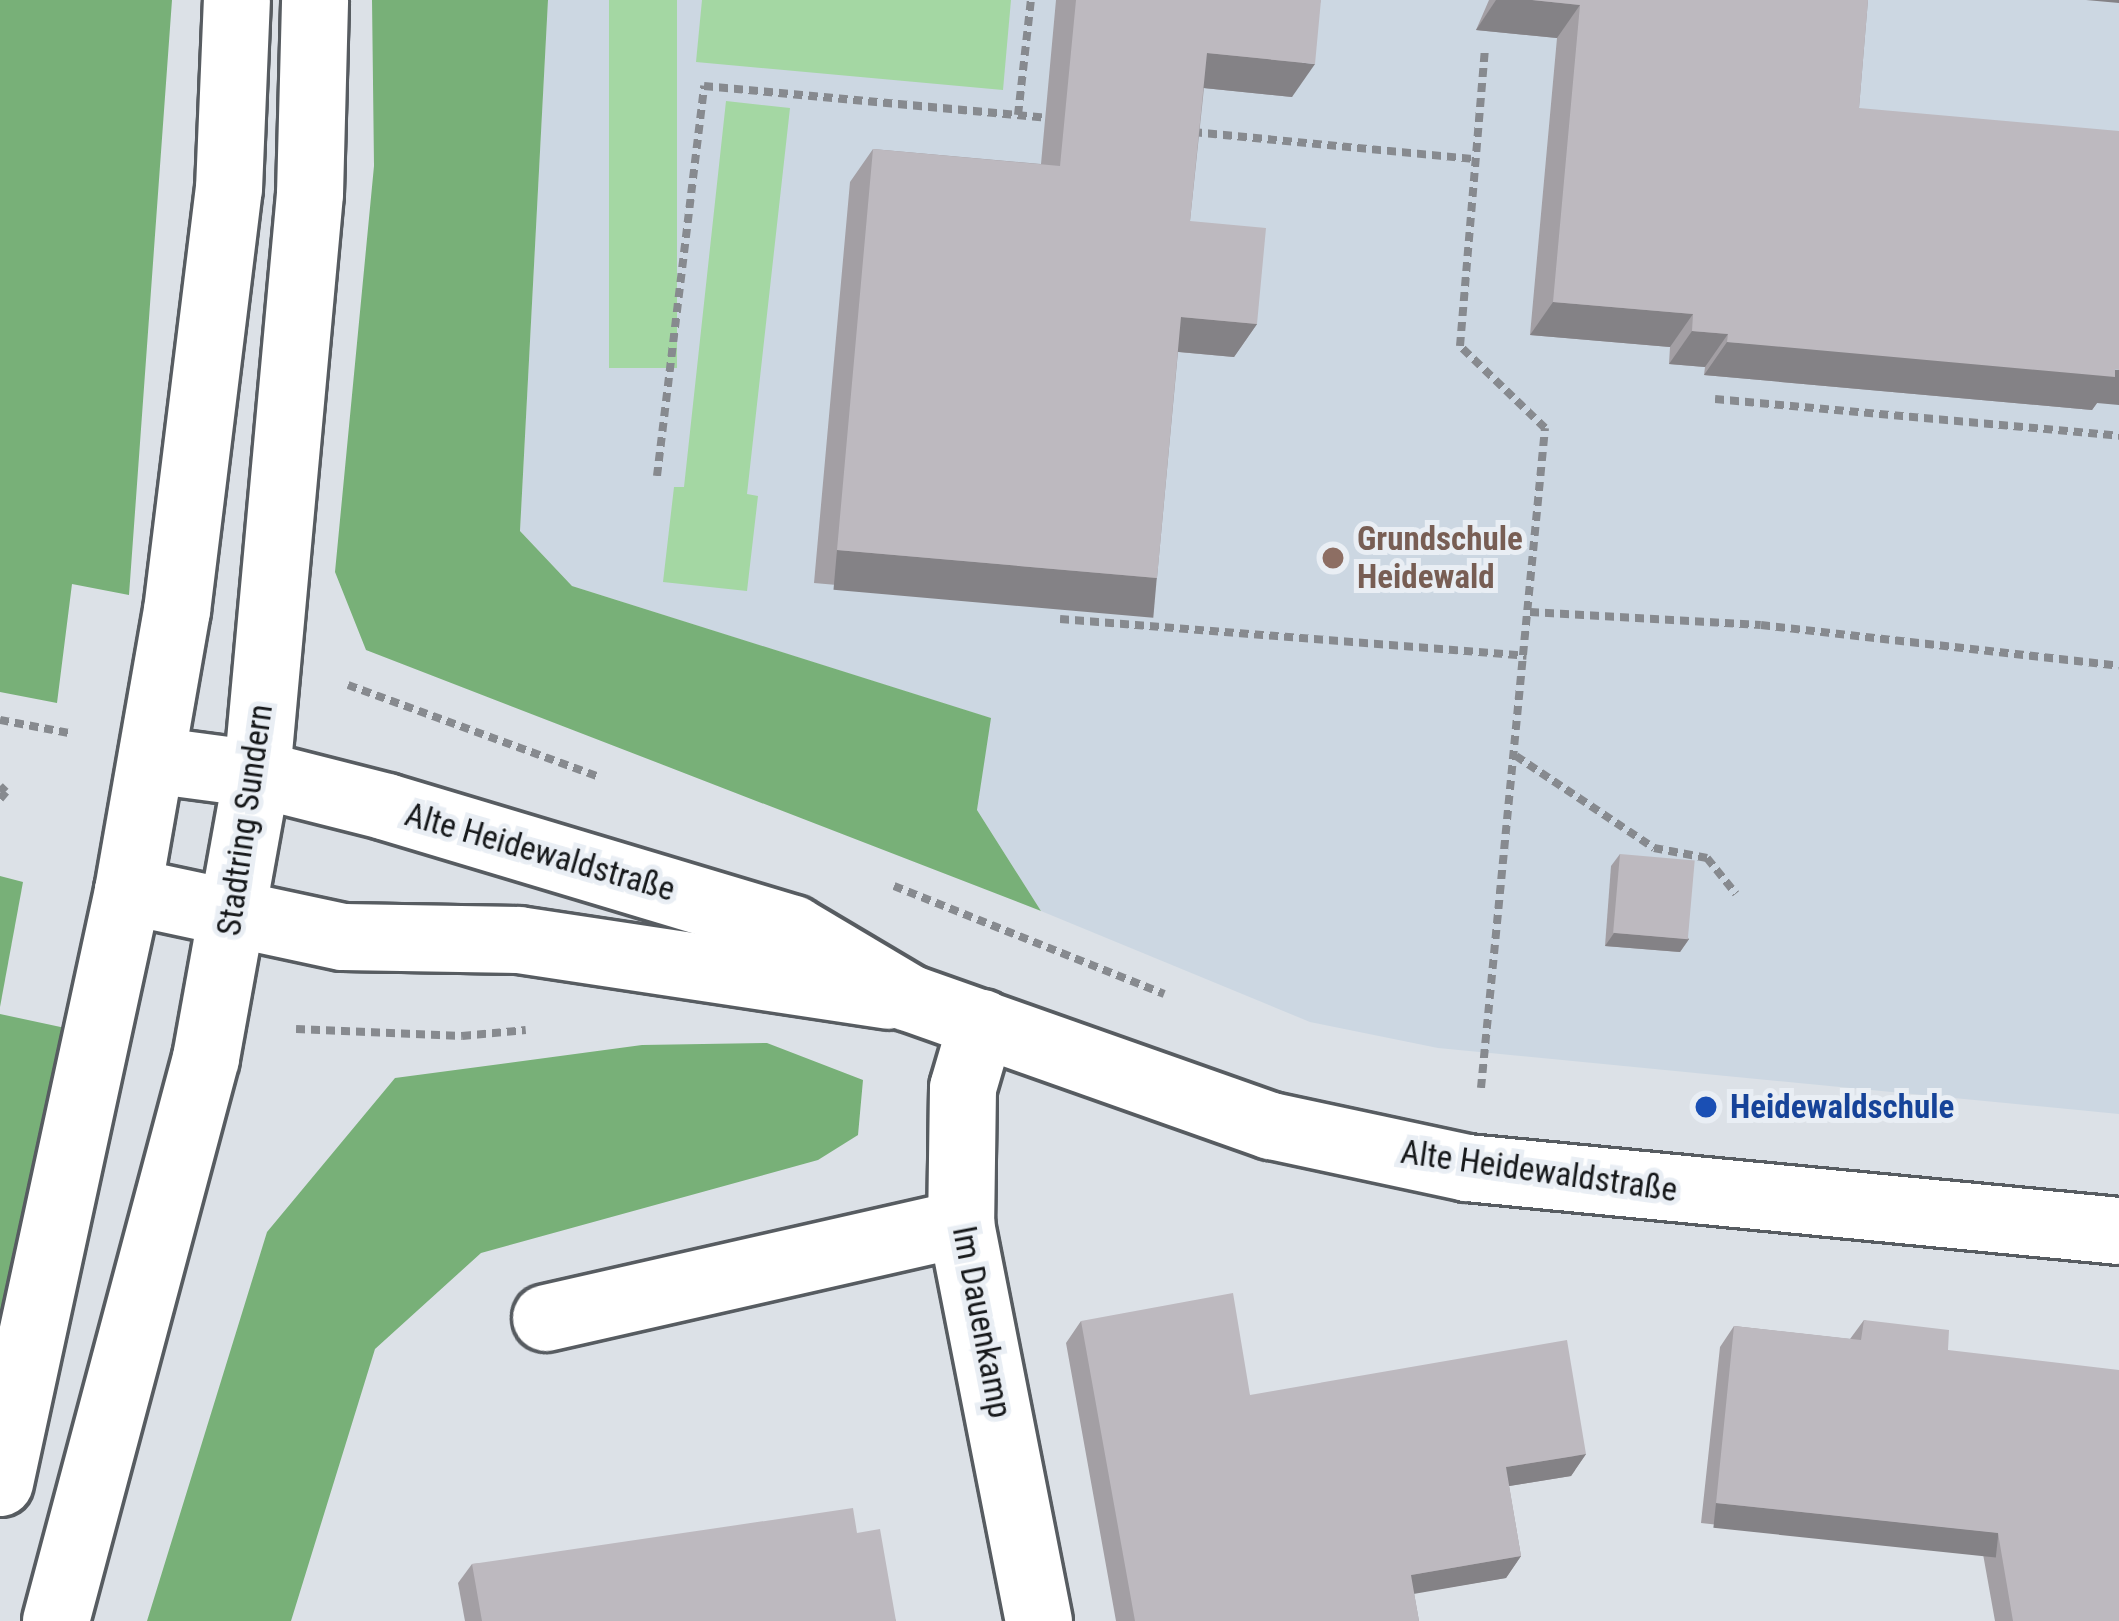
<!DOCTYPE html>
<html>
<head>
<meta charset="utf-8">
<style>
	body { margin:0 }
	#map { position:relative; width:2119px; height:1621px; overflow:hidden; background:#dce1e7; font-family:"Roboto Condensed",sans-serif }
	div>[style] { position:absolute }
	.built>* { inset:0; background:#ccd7e2 }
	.green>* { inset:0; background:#a4d7a3; transform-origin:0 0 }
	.forest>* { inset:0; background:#78b078 }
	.path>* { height:8px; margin-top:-4px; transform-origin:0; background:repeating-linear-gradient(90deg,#878a8f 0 9px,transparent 0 15px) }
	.roads { filter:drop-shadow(3px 0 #575c61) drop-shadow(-3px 0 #575c61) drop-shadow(0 3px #575c61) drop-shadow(0 -3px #575c61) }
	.street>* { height:66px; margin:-33px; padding:0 33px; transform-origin:33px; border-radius:33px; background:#fff }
	.secondary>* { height:66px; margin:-33px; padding:0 33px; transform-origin:33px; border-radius:33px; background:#fff }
	.wall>* { inset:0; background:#a39fa4 }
	.shaded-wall>* { inset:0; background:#848286; transform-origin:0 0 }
	.building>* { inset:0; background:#bdb9bf; transform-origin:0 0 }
	.dots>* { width:33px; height:33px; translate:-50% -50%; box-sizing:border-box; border:6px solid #e9eef4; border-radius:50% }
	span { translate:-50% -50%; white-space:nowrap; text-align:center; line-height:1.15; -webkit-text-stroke:10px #e9eef4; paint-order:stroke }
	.education-label { font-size:33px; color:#785e54; font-weight:700 }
	.left { translate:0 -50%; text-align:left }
	.street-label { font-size:33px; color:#16181a }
	.transit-label { font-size:33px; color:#164399; font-weight:700 }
</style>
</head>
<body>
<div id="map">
	<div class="built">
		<i style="clip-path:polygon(548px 0,2119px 0,2119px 1114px,1438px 1048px,1310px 1022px,1041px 911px,977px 810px,990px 718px,572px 586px,520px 531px)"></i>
	</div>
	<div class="green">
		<i style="left:609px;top:0;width:68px;height:368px"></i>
		<i style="clip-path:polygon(702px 0,1011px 0,1003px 90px,696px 62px)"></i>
		<i style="clip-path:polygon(726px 101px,790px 108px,747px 494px,758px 496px,747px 591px,663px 582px,674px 487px,684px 487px)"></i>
	</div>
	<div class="forest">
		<i style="clip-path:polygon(0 0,172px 0,129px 595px,72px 584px,57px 703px,0 692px)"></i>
		<i style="clip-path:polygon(372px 0,548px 0,520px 531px,572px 586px,991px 718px,977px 810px,1041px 911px,366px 650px,335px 572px,374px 166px)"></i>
		<i style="clip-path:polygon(0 876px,23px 882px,0 1007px)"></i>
		<i style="clip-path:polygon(0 1014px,70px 1029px,0 1338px)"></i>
		<i style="clip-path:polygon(767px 1043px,863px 1080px,858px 1135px,818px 1160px,481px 1253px,375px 1349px,291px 1621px,147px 1621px,267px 1232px,395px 1078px,642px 1045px)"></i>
	</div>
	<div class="path">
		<i style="left:1018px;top:115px;width:116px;rotate:-83.6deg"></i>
		<i style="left:1193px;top:132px;width:283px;rotate:5.5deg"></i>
		<i style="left:1715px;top:399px;width:406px;rotate:5.2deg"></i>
		<i style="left:657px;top:476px;width:393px;rotate:-83.1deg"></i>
		<i style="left:704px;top:86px;width:349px;rotate:5.3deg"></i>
		<i style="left:1530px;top:612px;width:231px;rotate:3.2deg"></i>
		<i style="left:1761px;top:625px;width:360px;rotate:6.5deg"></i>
		<i style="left:1060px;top:619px;width:468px;rotate:4.5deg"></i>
		<i style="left:348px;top:685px;width:267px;rotate:20.1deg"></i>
		<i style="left:0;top:720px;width:70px;rotate:10.7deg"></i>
		<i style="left:1516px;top:756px;width:166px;rotate:33.7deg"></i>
		<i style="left:1654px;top:848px;width:54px;rotate:10.7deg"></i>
		<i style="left:1707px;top:858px;width:46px;rotate:51.1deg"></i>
		<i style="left:0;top:786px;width:8px;rotate:45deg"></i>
		<i style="left:6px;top:792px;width:9px;rotate:131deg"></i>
		<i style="left:894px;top:886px;width:291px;rotate:21.8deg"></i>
		<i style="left:296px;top:1029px;width:166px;rotate:2.4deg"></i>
		<i style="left:462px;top:1036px;width:64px;rotate:-5.4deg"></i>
		<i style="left:1481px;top:1088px;width:663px;rotate:-84.46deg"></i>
		<i style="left:1545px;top:428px;width:118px;rotate:-136deg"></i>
		<i style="left:1460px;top:346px;width:298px;rotate:-85.2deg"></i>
	</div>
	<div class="roads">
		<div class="street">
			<i style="left:152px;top:760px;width:106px;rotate:7.6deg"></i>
			<i style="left:257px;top:774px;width:134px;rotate:14.2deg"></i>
			<i style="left:387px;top:807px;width:424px;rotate:16.7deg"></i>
			<i style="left:793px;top:929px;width:135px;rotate:30.7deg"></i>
			<i style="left:909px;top:998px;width:384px;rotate:19.5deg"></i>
			<i style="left:1271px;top:1126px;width:200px;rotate:12.1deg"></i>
			<i style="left:1467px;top:1168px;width:655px;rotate:5.52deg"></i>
			<i style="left:128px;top:891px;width:220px;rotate:12.1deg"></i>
			<i style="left:343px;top:937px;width:176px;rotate:1deg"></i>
			<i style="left:519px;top:940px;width:373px;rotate:8.6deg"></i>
			<i style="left:982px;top:1023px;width:68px;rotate:106.3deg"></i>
			<i style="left:963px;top:1088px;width:136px;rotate:90.8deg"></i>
			<i style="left:961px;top:1224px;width:405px;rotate:78.9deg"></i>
			<i style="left:546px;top:1318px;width:426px;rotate:-12.8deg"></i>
		</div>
		<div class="secondary">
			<i style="left:0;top:1483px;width:606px;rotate:-77.8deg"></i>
			<i style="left:128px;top:891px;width:284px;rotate:-80.1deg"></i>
			<i style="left:177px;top:611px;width:425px;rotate:-83deg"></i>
			<i style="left:229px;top:189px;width:189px;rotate:-87.6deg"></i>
			<i style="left:56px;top:1621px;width:583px;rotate:-75.08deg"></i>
			<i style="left:206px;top:1058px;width:289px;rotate:-79.8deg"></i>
			<i style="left:257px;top:774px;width:582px;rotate:-84.78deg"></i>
			<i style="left:310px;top:194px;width:194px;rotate:-88.5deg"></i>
		</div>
	</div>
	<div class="wall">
		<i style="clip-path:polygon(1056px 0,1321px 0,1292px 97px,1204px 88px,1190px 221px,1257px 324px,1234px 357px,1178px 352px,1157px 578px,1134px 611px,814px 583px,850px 182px,873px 149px,1041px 164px)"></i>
		<i style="clip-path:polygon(1489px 0,1868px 0,1859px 108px,2097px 403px,2092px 410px,1704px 375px,1705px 367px,1669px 364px,1670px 347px,1530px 335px,1557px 38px,1476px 30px)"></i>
		<i style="clip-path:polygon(1620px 854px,1689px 939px,1680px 952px,1605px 946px,1611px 866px)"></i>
		<i style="clip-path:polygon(1864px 1320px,1948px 1350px,2119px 1621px,1995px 1621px,1983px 1554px,1701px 1523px,1720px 1347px,1734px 1326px,1850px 1339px)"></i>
		<i style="clip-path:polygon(1081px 1321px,1250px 1395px,1586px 1454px,1571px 1476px,1509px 1486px,1521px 1556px,1506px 1578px,1414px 1593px,1419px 1621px,1116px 1621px,1066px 1343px)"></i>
		<i style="clip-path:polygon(857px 1533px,896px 1621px,465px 1621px,458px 1583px,472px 1564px)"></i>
	</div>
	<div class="shaded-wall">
		<i style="clip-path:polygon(1496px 0,1532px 0,1580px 5px,1557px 38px,1476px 30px)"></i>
		<i style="clip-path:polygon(2086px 0,2119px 0,2119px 3px)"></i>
		<i style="clip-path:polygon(1207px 53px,1315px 64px,1292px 97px,1184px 86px)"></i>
		<i style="clip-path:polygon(1553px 302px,1693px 314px,1670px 347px,1530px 335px)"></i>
		<i style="clip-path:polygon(1181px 317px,1257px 324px,1234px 357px,1158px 350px)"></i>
		<i style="clip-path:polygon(1692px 331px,1728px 334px,1705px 367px,1669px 364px)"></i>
		<i style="clip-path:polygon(1727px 342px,2119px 370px,2119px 405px,2097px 403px,2092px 410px,1704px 375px)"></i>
		<i style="left:837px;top:550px;width:321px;height:40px;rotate:5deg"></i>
		<i style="clip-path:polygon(1614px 933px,1689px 939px,1680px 952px,1605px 946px)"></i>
		<i style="clip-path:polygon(1586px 1454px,1571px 1476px,1491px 1489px,1506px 1467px)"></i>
		<i style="left:1716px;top:1503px;width:284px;height:25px;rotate:6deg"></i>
		<i style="clip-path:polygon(1521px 1556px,1506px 1578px,1396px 1597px,1411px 1575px)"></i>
	</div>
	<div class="building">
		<i style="clip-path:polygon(1076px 0,1321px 0,1315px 64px,1207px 53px,1190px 221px,1266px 228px,1257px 324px,1181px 317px,1157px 578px,837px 550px,873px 149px,1060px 166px)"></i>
		<i style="clip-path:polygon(1532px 0,1868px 0,1859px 108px,2119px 131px,2119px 370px,2115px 369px,2115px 377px,1727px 342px,1728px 334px,1692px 331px,1693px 314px,1553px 302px,1580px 5px)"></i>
		<i style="left:1620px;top:854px;width:75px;height:79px;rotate:5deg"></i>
		<i style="clip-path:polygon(1233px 1293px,1250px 1395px,1567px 1340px,1586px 1454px,1506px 1467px,1521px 1556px,1411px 1575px,1419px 1621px,1135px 1621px,1081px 1321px)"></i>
		<i style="clip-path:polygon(1864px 1320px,1949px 1330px,1948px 1350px,2119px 1370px,2119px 1621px,2013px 1621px,1998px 1533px,1716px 1503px,1734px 1326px,1861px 1340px)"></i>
		<i style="clip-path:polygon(853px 1508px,857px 1533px,880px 1529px,896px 1621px,482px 1621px,472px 1564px)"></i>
	</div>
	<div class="dots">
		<i style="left:1333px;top:558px;background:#8d6e63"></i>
		<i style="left:1706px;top:1107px;background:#1a4fb4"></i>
	</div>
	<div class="education-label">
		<span class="left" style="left:1357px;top:558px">Grundschule<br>Heidewald</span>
	</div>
	<div class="street-label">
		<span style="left:245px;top:820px;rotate:-82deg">Stadtring Sundern</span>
		<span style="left:540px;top:852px;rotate:16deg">Alte Heidewaldstraße</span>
		<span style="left:1539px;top:1171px;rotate:8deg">Alte Heidewaldstraße</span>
		<span style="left:982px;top:1322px;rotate:79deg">Im Dauenkamp</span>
	</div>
	<div class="transit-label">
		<span class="left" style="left:1730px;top:1107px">Heidewaldschule</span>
	</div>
</div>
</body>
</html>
